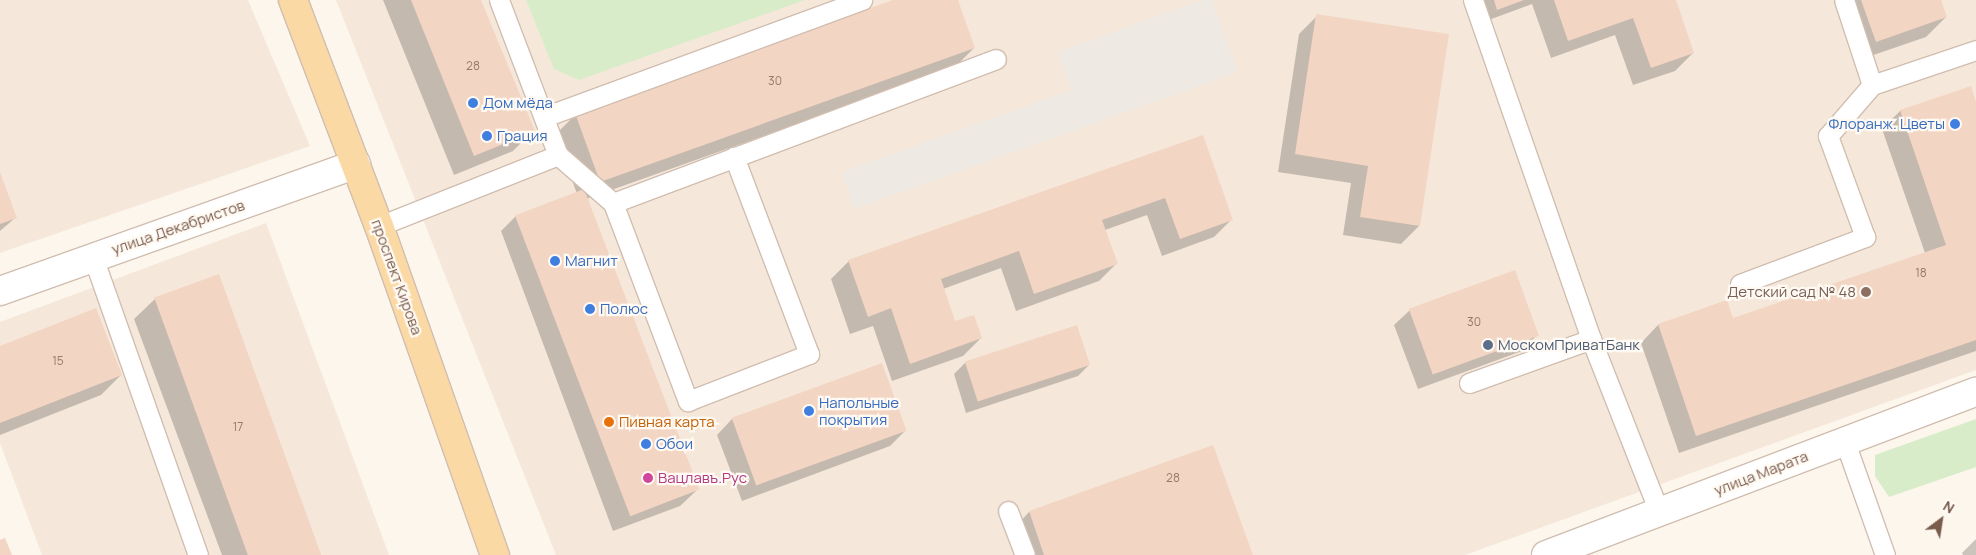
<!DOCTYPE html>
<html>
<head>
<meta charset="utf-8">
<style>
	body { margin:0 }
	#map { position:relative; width:1976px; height:555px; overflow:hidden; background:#fdf6ec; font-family:Manrope,sans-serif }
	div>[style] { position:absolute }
	.residential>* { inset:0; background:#f5e8da }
	.industrial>* { inset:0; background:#efe9e4 }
	.green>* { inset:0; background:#d8ecc9 }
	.shadow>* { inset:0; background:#0003 }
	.building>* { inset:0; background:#f3d5c3; transform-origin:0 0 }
	.roads { filter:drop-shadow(1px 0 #d1beb0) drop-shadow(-1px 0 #d1beb0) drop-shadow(0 1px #d1beb0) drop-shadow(0 -1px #d1beb0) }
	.service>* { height:19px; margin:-9.5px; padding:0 9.5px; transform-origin:9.5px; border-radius:9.5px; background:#fff }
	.minor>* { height:28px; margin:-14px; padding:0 14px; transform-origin:14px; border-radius:14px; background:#fff }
	.primary>* { height:28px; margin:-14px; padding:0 14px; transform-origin:14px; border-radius:14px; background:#fbd9a5 }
	.dots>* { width:14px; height:14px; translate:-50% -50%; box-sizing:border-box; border:2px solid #fffaf3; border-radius:50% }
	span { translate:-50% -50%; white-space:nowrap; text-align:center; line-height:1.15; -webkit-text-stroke:4.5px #fffaf3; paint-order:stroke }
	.number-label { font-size:12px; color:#987a6a }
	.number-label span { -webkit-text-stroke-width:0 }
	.shop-label { font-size:15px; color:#366cbe }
	.left { translate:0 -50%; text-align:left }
	.right { translate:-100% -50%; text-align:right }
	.street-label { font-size:15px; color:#7a5c4d }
	.education-label { font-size:15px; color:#785e54 }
	.service-label { font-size:15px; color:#4e5e75 }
	.food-label { font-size:15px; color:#c56008 }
	.hotel-label { font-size:15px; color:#b23c85 }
	.north { position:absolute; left:1916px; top:495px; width:50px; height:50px; -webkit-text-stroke:4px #fffaf3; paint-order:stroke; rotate:31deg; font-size:14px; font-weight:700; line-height:20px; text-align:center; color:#7a5c4d }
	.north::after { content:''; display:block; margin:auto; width:18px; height:22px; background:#7a5c4d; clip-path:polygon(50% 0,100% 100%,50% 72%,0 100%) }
</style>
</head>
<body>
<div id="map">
	<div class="residential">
		<i style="clip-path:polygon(0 0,248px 0,310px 146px,0 253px)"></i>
		<i style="clip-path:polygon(336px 0,1976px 0,1976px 370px,1465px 555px,556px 555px)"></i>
		<i style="clip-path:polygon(266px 223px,389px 555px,42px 555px,0 443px,0 322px)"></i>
	</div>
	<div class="industrial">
		<i style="clip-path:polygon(1202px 0,1212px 0,1238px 72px,854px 209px,842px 172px,1071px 90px,1058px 52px)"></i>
	</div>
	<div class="green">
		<i style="clip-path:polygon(526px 0,805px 0,579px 80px,554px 69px)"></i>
		<i style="clip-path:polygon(1976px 419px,1976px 467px,1889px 497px,1875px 476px,1875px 455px)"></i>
	</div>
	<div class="shadow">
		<i style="clip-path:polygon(383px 0,480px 0,533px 131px,513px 151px,454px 175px)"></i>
		<i style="clip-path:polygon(897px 0,957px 0,974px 48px,954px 68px,586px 199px,696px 491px,680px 506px,613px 531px,501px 231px,516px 216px,577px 194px,556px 134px,576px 114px)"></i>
		<i style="clip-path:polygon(1479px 0,1674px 0,1693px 53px,1675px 71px,1633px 85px,1615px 35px,1551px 58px,1532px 4px,1486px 21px)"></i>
		<i style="clip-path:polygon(1835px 0,1940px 0,1946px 17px,1926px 37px,1856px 61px)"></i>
		<i style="clip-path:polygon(1317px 16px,1419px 226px,1401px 244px,1343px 235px,1351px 183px,1278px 172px,1299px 34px)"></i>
		<i style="clip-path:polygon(1970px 88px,1976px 106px,1976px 351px,1679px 453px,1641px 343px,1658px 325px,1732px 320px,1925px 253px,1882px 129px,1900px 111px)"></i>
		<i style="clip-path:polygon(1202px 137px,1232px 219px,1214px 237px,1162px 256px,1147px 215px,1105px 230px,1117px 263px,1099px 281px,1016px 311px,1001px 268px,943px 289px,955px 323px,981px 338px,963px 356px,892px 381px,873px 326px,850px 334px,831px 279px,849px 261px)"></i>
		<i style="clip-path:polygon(0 175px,15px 218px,0 231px)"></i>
		<i style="clip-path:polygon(155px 299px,321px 555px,222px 555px,134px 319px)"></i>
		<i style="clip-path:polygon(1410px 310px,1537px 335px,1522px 351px,1418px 389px,1394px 325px)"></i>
		<i style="clip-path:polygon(0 348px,121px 375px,101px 395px,0 435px)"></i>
		<i style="clip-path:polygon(965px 363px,1089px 365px,1078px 376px,966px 413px,954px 374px)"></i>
		<i style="clip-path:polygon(732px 419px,905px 431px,890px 446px,742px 501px,717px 435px)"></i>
		<i style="clip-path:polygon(1213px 446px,1252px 555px,1029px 555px,1018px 524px,1029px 512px)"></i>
		<i style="clip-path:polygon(1976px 539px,1976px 555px,1963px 555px,1962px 553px)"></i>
	</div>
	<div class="building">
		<i style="clip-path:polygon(411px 0,481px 0,535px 131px,474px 156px)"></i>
		<i style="clip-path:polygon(893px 0,958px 0,975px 48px,600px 182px,575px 113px)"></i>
		<i style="clip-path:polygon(1494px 0,1524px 0,1497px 10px)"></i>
		<i style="clip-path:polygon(1554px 0,1676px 0,1694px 53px,1651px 68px,1633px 18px,1568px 41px)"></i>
		<i style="clip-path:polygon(1861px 0,1941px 0,1947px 17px,1876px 42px)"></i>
		<i style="clip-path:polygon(1316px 14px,1449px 34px,1420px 226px,1360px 217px,1368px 166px,1295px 154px)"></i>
		<i style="clip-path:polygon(1971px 86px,1976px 102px,1976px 340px,1696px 436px,1658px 324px,1727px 300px,1733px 318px,1946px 245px,1900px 110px)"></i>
		<i style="clip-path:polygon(1203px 135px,1233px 220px,1180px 239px,1165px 198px,1102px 220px,1118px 264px,1034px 294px,1019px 251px,941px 279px,955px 321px,974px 315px,982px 338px,910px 364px,891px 308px,868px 317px,848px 260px)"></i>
		<i style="clip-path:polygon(0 172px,17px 218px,0 224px)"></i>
		<i style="left:584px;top:189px;width:322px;height:74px;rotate:69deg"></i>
		<i style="left:1515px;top:270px;width:70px;height:113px;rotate:70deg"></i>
		<i style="left:219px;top:274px;width:300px;height:69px;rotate:70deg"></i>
		<i style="clip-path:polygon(96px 308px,122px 375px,0 423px,0 346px)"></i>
		<i style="left:1077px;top:325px;width:42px;height:118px;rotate:72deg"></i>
		<i style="left:882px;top:363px;width:72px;height:160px;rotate:70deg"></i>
		<i style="clip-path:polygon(1213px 445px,1253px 555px,1044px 555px,1029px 511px)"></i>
		<i style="clip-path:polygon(5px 538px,12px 555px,0 555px,0 540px)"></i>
	</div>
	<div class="roads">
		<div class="service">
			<i style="left:499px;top:0;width:166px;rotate:69.2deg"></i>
			<i style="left:558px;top:155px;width:73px;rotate:41.1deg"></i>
			<i style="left:613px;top:203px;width:212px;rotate:69.3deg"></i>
			<i style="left:688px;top:401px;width:130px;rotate:-21.2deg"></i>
			<i style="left:809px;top:354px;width:211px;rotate:-110.8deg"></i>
			<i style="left:1473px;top:0;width:359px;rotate:70.8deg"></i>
			<i style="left:1872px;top:85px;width:110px;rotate:-18.6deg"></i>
			<i style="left:544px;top:117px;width:339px;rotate:-20.2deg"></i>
			<i style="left:613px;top:203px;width:409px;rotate:-20.6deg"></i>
			<i style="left:379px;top:226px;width:193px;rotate:-21.6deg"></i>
			<i style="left:93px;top:257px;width:316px;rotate:70.6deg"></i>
			<i style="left:1740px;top:284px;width:134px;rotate:-20.6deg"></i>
			<i style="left:1865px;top:237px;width:108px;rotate:-110.1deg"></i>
			<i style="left:1828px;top:136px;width:67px;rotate:-49.2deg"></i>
			<i style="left:1872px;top:85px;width:89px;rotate:-108.2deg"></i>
			<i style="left:1469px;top:383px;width:130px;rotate:-19.8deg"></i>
			<i style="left:1591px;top:339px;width:186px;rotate:68.5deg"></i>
			<i style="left:1845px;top:442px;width:120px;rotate:70.5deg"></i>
			<i style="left:1008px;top:511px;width:47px;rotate:68.9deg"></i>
		</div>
		<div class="minor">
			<i style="left:0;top:291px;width:378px;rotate:-19.6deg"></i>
			<i style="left:1546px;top:555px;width:460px;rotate:-20.8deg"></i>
		</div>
		<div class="primary">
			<i style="left:293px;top:0;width:242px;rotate:69.2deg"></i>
			<i style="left:379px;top:226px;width:349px;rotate:70.6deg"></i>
		</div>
	</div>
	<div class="dots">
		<i style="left:473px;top:103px;background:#3f7fe0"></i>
		<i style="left:1955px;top:124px;background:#3f7fe0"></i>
		<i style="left:487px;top:136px;background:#3f7fe0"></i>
		<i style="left:555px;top:261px;background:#3f7fe0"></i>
		<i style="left:1866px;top:292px;background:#8d6e63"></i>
		<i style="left:590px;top:309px;background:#3f7fe0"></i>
		<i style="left:1488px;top:345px;background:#5c6f8a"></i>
		<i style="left:809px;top:411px;background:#3f7fe0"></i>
		<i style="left:609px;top:422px;background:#e8710a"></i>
		<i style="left:646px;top:444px;background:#3f7fe0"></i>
		<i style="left:648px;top:478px;background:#d1479c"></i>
	</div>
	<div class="number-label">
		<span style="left:473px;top:66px">28</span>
		<span style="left:775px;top:81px">30</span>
		<span style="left:1921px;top:273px">18</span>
		<span style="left:1474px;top:322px">30</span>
		<span style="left:58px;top:361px">15</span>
		<span style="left:238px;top:427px">17</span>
		<span style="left:1173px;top:478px">28</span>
	</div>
	<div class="shop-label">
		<span class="left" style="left:483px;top:103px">Дом мёда</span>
		<span class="right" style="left:1945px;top:124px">Флоранж. Цветы</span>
		<span class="left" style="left:497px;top:136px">Грация</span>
		<span class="left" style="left:565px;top:261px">Магнит</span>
		<span class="left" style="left:600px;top:309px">Полюс</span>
		<span class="left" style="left:819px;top:411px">Напольные<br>покрытия</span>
		<span class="left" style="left:656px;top:444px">Обои</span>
	</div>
	<div class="street-label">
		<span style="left:178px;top:227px;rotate:-19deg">улица Декабристов</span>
		<span style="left:397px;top:277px;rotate:70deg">проспект Кирова</span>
		<span style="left:1761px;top:473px;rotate:-21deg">улица Марата</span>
	</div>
	<div class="education-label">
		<span class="right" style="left:1856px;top:292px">Детский сад № 48</span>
	</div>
	<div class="service-label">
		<span class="left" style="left:1498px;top:345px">МоскомПриватБанк</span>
	</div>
	<div class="food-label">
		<span class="left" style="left:619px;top:422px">Пивная карта</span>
	</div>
	<div class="hotel-label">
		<span class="left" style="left:658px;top:478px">Вацлавъ.Рус</span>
	</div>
	<div class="north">N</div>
</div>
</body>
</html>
